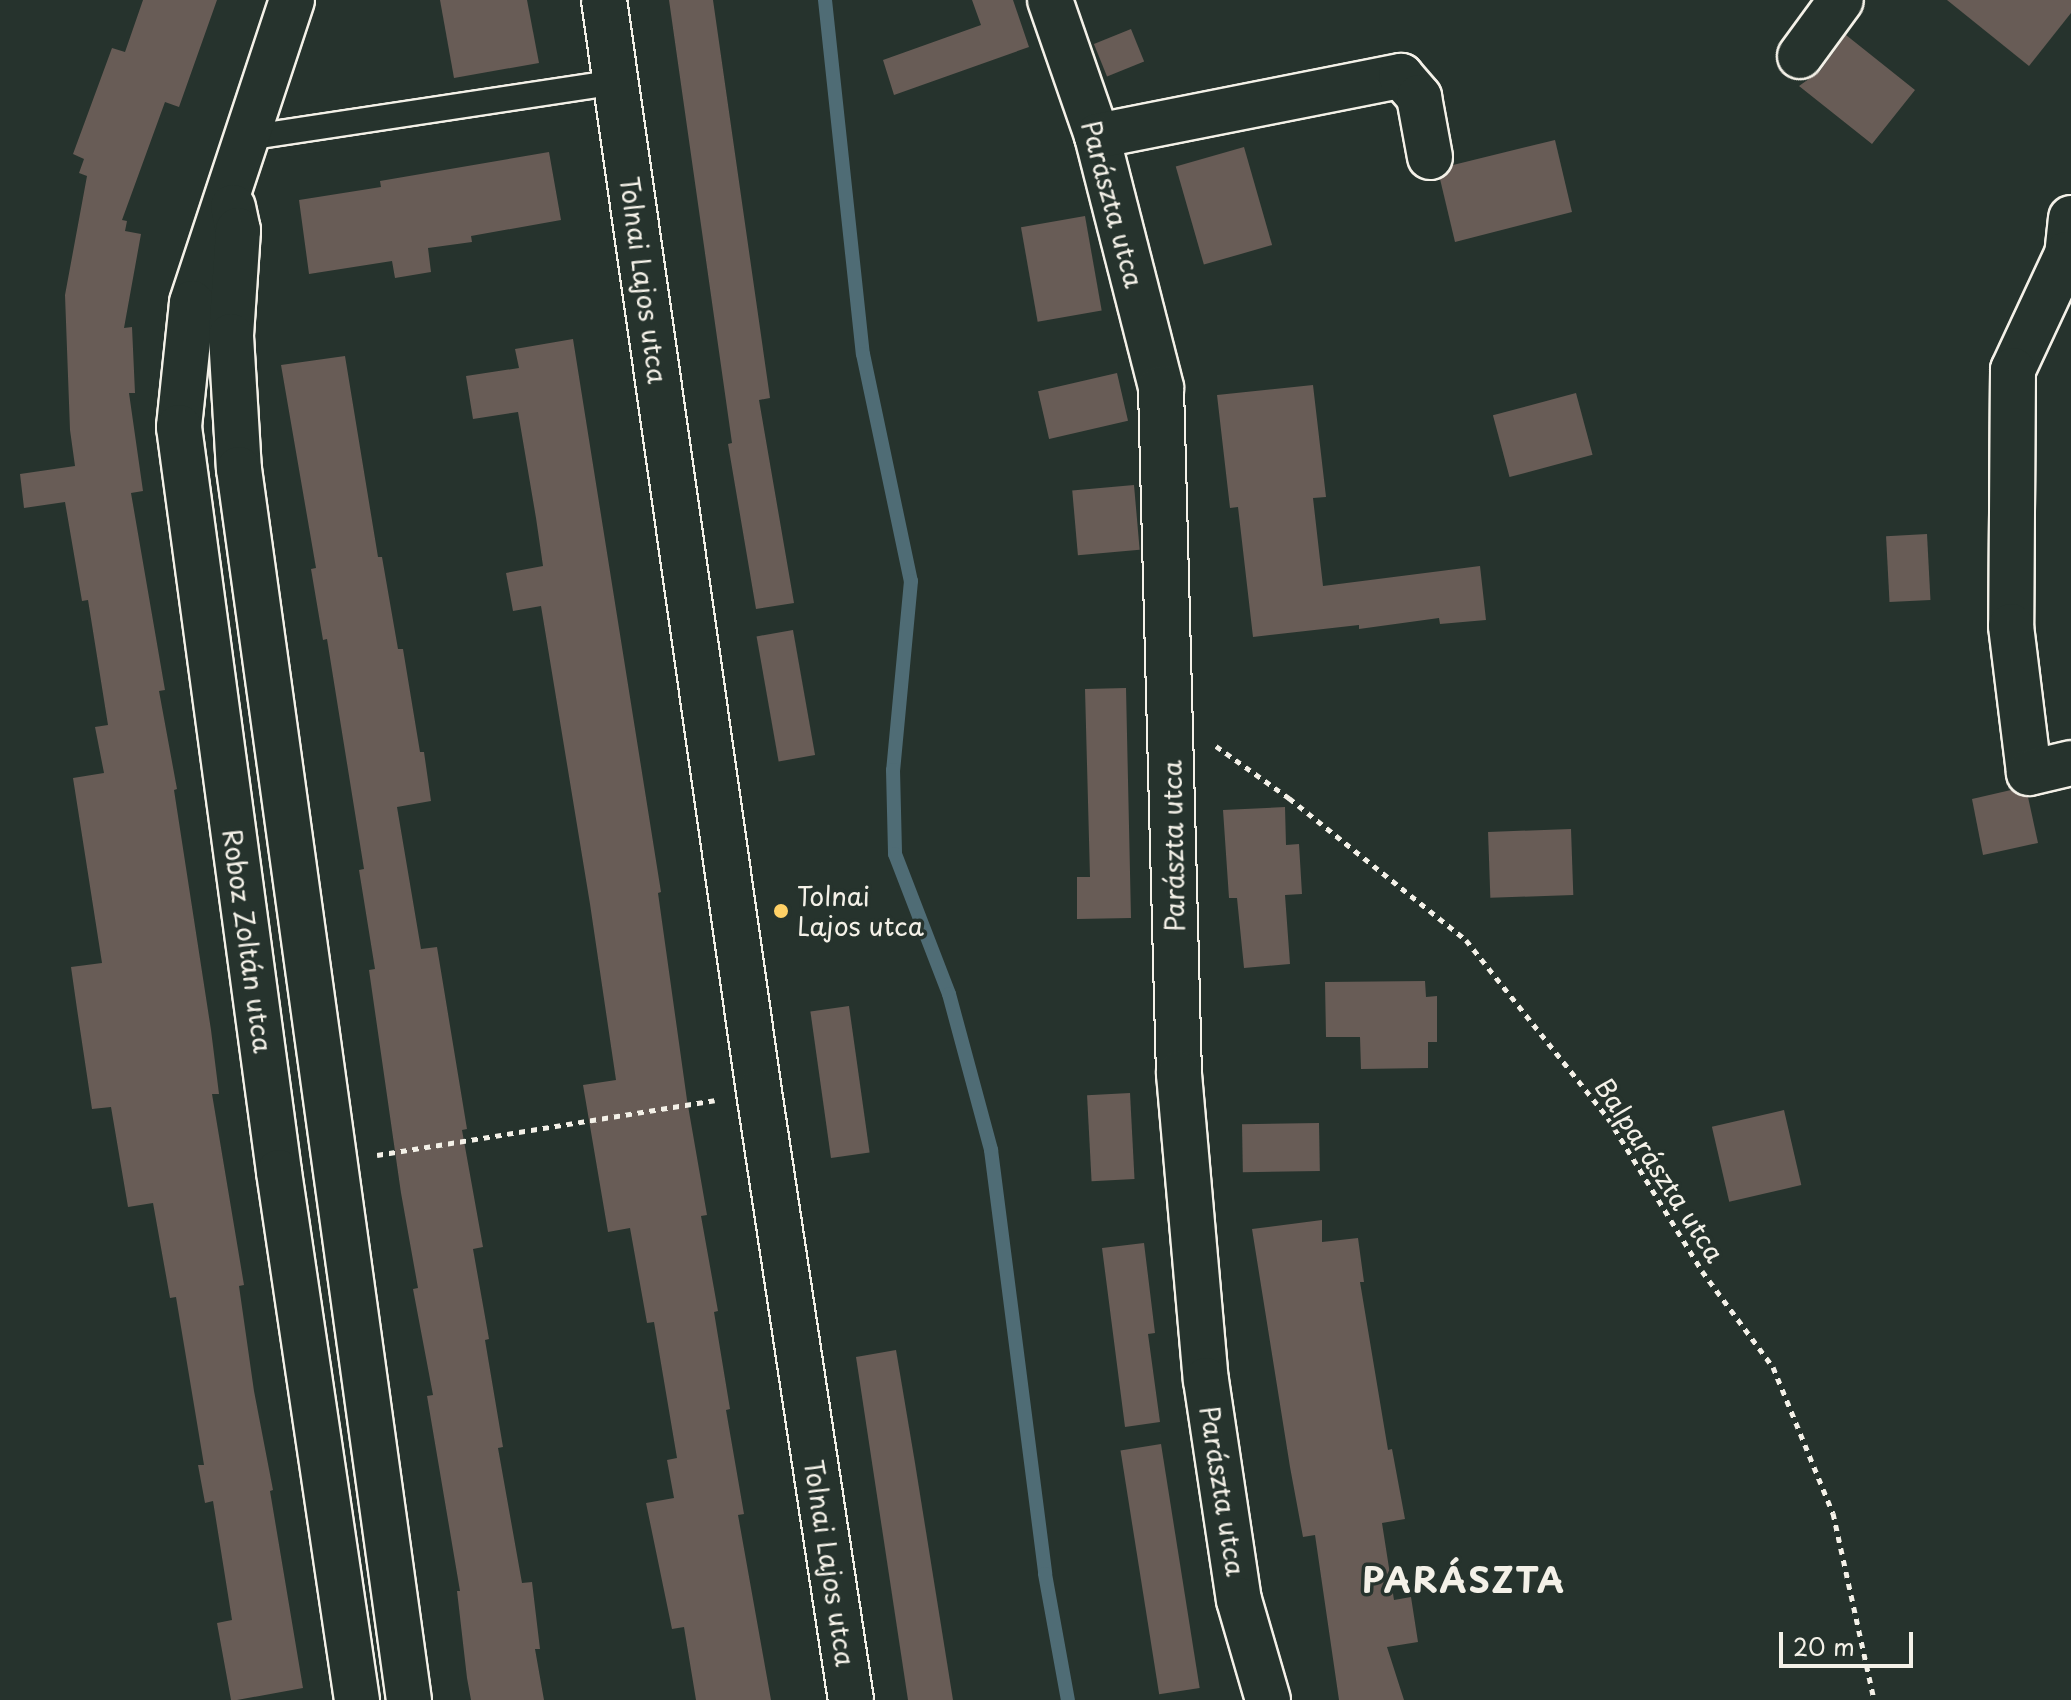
<!DOCTYPE html>
<html>
<head>
<meta charset="utf-8">
<style>
	body { margin:0 }
	#map { position:relative; width:2071px; height:1700px; overflow:hidden; background:#26332d; font-family:"Playpen Sans",sans-serif }
	div>[style] { position:absolute }
	.stream>* { height:14px; margin:-7px; padding:0 7px; transform-origin:7px; border-radius:7px; background:#4f6c75 }
	.building>* { inset:0; background:#685c56; transform-origin:0 0 }
	.path>* { height:5px; margin-top:-2.5px; transform-origin:0; background:repeating-linear-gradient(90deg,#f4f1e8 0 6px,transparent 0 12px) }
	.roads { filter:drop-shadow(2px 0 #f4f1e8) drop-shadow(-2px 0 #f4f1e8) drop-shadow(0 2px #f4f1e8) drop-shadow(0 -2px #f4f1e8) }
	.lane>* { height:24px; margin:-12px; padding:0 12px; transform-origin:12px; border-radius:12px; background:#26332d }
	.street>* { height:44px; margin:-22px; padding:0 22px; transform-origin:22px; border-radius:22px; background:#26332d }
	.dots>* { width:22px; height:22px; translate:-50% -50%; box-sizing:border-box; border:4px solid #26332d; border-radius:50% }
	span { translate:-50% -50%; white-space:nowrap; text-align:center; line-height:1.15; -webkit-text-stroke:7px #26332d; paint-order:stroke }
	.street-label { font-size:26px; color:#f4f1e8 }
	.poi-label { font-size:26px; color:#f4f1e8 }
	.left { translate:0 -50%; text-align:left }
	.district-label { font-size:34px; color:#f4f1e8; font-weight:700; letter-spacing:2px }
	.scale { position:absolute; left:1779px; top:1632px; width:134px; height:36px; box-sizing:border-box; border:4px solid #f4f1e8; border-top:0; padding-left:10px; font-size:24px; line-height:28px; white-space:nowrap; color:#f4f1e8; -webkit-text-stroke:6px #26332d; paint-order:stroke }
</style>
</head>
<body>
<div id="map">
	<div class="stream">
		<i style="left:825px;top:0;width:356px;rotate:83.9deg"></i>
		<i style="left:863px;top:354px;width:232px;rotate:78.1deg"></i>
		<i style="left:911px;top:581px;width:190px;rotate:95.4deg"></i>
		<i style="left:893px;top:770px;width:84px;rotate:88.6deg"></i>
		<i style="left:895px;top:854px;width:150px;rotate:68.9deg"></i>
		<i style="left:949px;top:994px;width:162px;rotate:74.9deg"></i>
		<i style="left:991px;top:1150px;width:427px;rotate:82.7deg"></i>
		<i style="left:1045px;top:1574px;width:128px;rotate:79.7deg"></i>
	</div>
	<div class="building">
		<i style="clip-path:polygon(143px 0,217px 0,179px 107px,165px 102px,122px 220px,127px 221px,125px 231px,141px 234px,124px 328px,132px 327px,135px 393px,129px 393px,143px 491px,131px 493px,165px 690px,159px 691px,177px 789px,174px 790px,211px 1030px,219px 1094px,212px 1094px,244px 1285px,239px 1286px,254px 1391px,273px 1490px,270px 1491px,303px 1688px,237px 1700px,231px 1700px,217px 1623px,232px 1620px,213px 1501px,205px 1503px,198px 1465px,204px 1465px,176px 1297px,170px 1298px,153px 1203px,128px 1207px,111px 1107px,92px 1109px,77px 1009px,71px 967px,102px 963px,73px 778px,104px 773px,95px 727px,108px 725px,88px 600px,82px 601px,65px 502px,24px 508px,20px 474px,75px 466px,70px 430px,65px 295px,87px 176px,79px 173px,84px 159px,73px 154px,112px 48px,125px 52px)"></i>
		<i style="clip-path:polygon(440px 0,527px 0,539px 63px,454px 78px)"></i>
		<i style="clip-path:polygon(669px 0,713px 0,770px 398px,759px 400px,794px 603px,756px 609px,728px 444px,732px 443px)"></i>
		<i style="clip-path:polygon(972px 0,1013px 0,1029px 47px,894px 95px,883px 60px,981px 25px)"></i>
		<i style="clip-path:polygon(1947px 0,2071px 0,2071px 13px,2029px 66px)"></i>
		<i style="left:1131px;top:29px;width:35px;height:40px;rotate:68deg"></i>
		<i style="clip-path:polygon(1846px 35px,1915px 90px,1872px 144px,1799px 86px,1820px 71px)"></i>
		<i style="clip-path:polygon(1555px 140px,1572px 212px,1455px 242px,1440px 179px,1453px 165px)"></i>
		<i style="left:1244px;top:147px;width:102px;height:71px;rotate:74deg"></i>
		<i style="clip-path:polygon(549px 152px,561px 220px,471px 236px,472px 242px,428px 248px,431px 272px,395px 278px,392px 261px,309px 274px,299px 200px,381px 187px,380px 181px)"></i>
		<i style="left:1085px;top:216px;width:96px;height:65px;rotate:80deg"></i>
		<i style="clip-path:polygon(573px 339px,661px 892px,658px 893px,687px 1100px,707px 1215px,701px 1216px,718px 1311px,714px 1312px,730px 1409px,726px 1410px,744px 1514px,738px 1515px,771px 1700px,696px 1700px,684px 1627px,672px 1629px,646px 1503px,674px 1498px,667px 1460px,677px 1458px,654px 1322px,647px 1323px,630px 1228px,608px 1232px,583px 1085px,616px 1080px,590px 904px,541px 606px,513px 611px,506px 573px,543px 566px,536px 518px,518px 412px,473px 419px,466px 376px,519px 368px,515px 349px)"></i>
		<i style="clip-path:polygon(345px 356px,378px 557px,382px 557px,398px 649px,403px 649px,420px 752px,424px 752px,431px 801px,397px 807px,421px 949px,437px 947px,467px 1129px,462px 1130px,483px 1247px,473px 1249px,489px 1339px,485px 1340px,503px 1447px,498px 1448px,522px 1583px,532px 1582px,540px 1649px,535px 1649px,544px 1700px,471px 1700px,467px 1678px,457px 1591px,460px 1591px,427px 1396px,433px 1395px,413px 1289px,418px 1288px,401px 1193px,369px 970px,375px 969px,359px 870px,364px 869px,327px 639px,323px 640px,311px 569px,316px 568px,281px 365px)"></i>
		<i style="left:1117px;top:373px;width:49px;height:81px;rotate:77deg"></i>
		<i style="clip-path:polygon(1313px 385px,1326px 497px,1313px 498px,1323px 586px,1480px 566px,1486px 620px,1440px 624px,1439px 618px,1359px 629px,1359px 625px,1253px 637px,1238px 507px,1230px 508px,1217px 395px)"></i>
		<i style="left:1576px;top:393px;width:64px;height:86px;rotate:75deg"></i>
		<i style="left:1134px;top:485px;width:65px;height:62px;rotate:85deg"></i>
		<i style="left:1927px;top:534px;width:66px;height:41px;rotate:87deg"></i>
		<i style="left:793px;top:630px;width:127px;height:37px;rotate:80deg"></i>
		<i style="clip-path:polygon(1126px 688px,1131px 918px,1077px 919px,1077px 877px,1090px 877px,1085px 689px)"></i>
		<i style="clip-path:polygon(2011px 790px,2028px 797px,2038px 843px,1983px 855px,1972px 799px)"></i>
		<i style="clip-path:polygon(1285px 807px,1286px 845px,1299px 844px,1302px 894px,1285px 895px,1290px 964px,1244px 968px,1237px 898px,1229px 898px,1223px 810px)"></i>
		<i style="left:1571px;top:829px;width:66px;height:83px;rotate:88deg"></i>
		<i style="clip-path:polygon(1425px 981px,1426px 997px,1437px 996px,1437px 1042px,1428px 1042px,1428px 1068px,1361px 1069px,1360px 1037px,1326px 1037px,1325px 982px)"></i>
		<i style="left:849px;top:1006px;width:148px;height:39px;rotate:82deg"></i>
		<i style="left:1130px;top:1093px;width:86px;height:43px;rotate:87deg"></i>
		<i style="left:1784px;top:1110px;width:77px;height:74px;rotate:77deg"></i>
		<i style="left:1319px;top:1123px;width:48px;height:77px;rotate:89deg"></i>
		<i style="clip-path:polygon(1322px 1220px,1322px 1242px,1358px 1238px,1364px 1282px,1360px 1282px,1388px 1450px,1392px 1449px,1405px 1519px,1382px 1523px,1394px 1600px,1411px 1597px,1418px 1642px,1387px 1647px,1404px 1700px,1339px 1700px,1315px 1535px,1303px 1537px,1290px 1467px,1252px 1229px)"></i>
		<i style="clip-path:polygon(1144px 1243px,1155px 1333px,1148px 1334px,1160px 1422px,1125px 1427px,1102px 1248px)"></i>
		<i style="clip-path:polygon(896px 1350px,915px 1463px,953px 1700px,908px 1700px,856px 1357px)"></i>
		<i style="left:1161px;top:1444px;width:247px;height:41px;rotate:81deg"></i>
	</div>
	<div class="path">
		<i style="left:1216px;top:746px;width:90px;rotate:35.5deg"></i>
		<i style="left:1289px;top:798px;width:227px;rotate:38.7deg"></i>
		<i style="left:1466px;top:940px;width:228px;rotate:51.4deg"></i>
		<i style="left:1608px;top:1118px;width:180px;rotate:58.4deg"></i>
		<i style="left:1702px;top:1271px;width:119px;rotate:53.5deg"></i>
		<i style="left:1773px;top:1367px;width:158px;rotate:67.7deg"></i>
		<i style="left:1833px;top:1513px;width:191px;rotate:77.6deg"></i>
		<i style="left:377px;top:1155px;width:342px;rotate:-9.2deg"></i>
	</div>
	<div class="roads">
		<div class="lane">
			<i style="left:246px;top:138px;width:374px;rotate:-8.6deg"></i>
		</div>
		<div class="street">
			<i style="left:292px;top:0;width:319px;rotate:108.3deg"></i>
			<i style="left:192px;top:303px;width:125px;rotate:96deg"></i>
			<i style="left:179px;top:427px;width:752px;rotate:82.35deg"></i>
			<i style="left:279px;top:1172px;width:534px;rotate:81.6deg"></i>
			<i style="left:604px;top:0;width:1103px;rotate:81.92deg"></i>
			<i style="left:759px;top:1092px;width:615px;rotate:81.4deg"></i>
			<i style="left:1050px;top:0;width:144px;rotate:70.9deg"></i>
			<i style="left:1097px;top:136px;width:260px;rotate:75.7deg"></i>
			<i style="left:1161px;top:388px;width:686px;rotate:88.5deg"></i>
			<i style="left:1179px;top:1074px;width:307px;rotate:85deg"></i>
			<i style="left:1206px;top:1380px;width:222px;rotate:81.5deg"></i>
			<i style="left:1239px;top:1600px;width:104px;rotate:73.8deg"></i>
			<i style="left:1800px;top:56px;width:69px;rotate:-53.8deg"></i>
			<i style="left:1097px;top:136px;width:310px;rotate:-11.2deg"></i>
			<i style="left:1401px;top:76px;width:28px;rotate:49deg"></i>
			<i style="left:1419px;top:97px;width:61px;rotate:79.6deg"></i>
			<i style="left:233px;top:207px;width:24px;rotate:78deg"></i>
			<i style="left:238px;top:230px;width:106px;rotate:93.8deg"></i>
			<i style="left:231px;top:336px;width:133px;rotate:86.6deg"></i>
			<i style="left:239px;top:469px;width:1243px;rotate:82.14deg"></i>
			<i style="left:2071px;top:218px;width:36px;rotate:96deg"></i>
			<i style="left:2067px;top:254px;width:128px;rotate:115deg"></i>
			<i style="left:2013px;top:370px;width:256px;rotate:90.4deg"></i>
			<i style="left:2011px;top:626px;width:148px;rotate:83deg"></i>
			<i style="left:2029px;top:773px;width:43px;rotate:-13.4deg"></i>
		</div>
	</div>
	<div class="dots">
		<i style="left:781px;top:911px;background:#ffd166"></i>
	</div>
	<div class="street-label">
		<span style="left:1113px;top:204px;rotate:75deg">Parászta utca</span>
		<span style="left:644px;top:280px;rotate:82deg">Tolnai Lajos utca</span>
		<span style="left:1173px;top:846px;rotate:-91deg">Parászta utca</span>
		<span style="left:248px;top:941px;rotate:82deg">Roboz Zoltán utca</span>
		<span style="left:1660px;top:1170px;rotate:57deg">Balparászta utca</span>
		<span style="left:1223px;top:1491px;rotate:81deg">Parászta utca</span>
		<span style="left:830px;top:1563px;rotate:81deg">Tolnai Lajos utca</span>
	</div>
	<div class="poi-label">
		<span class="left" style="left:797px;top:911px">Tolnai<br>Lajos utca</span>
	</div>
	<div class="district-label">
		<span style="left:1464px;top:1580px">PARÁSZTA</span>
	</div>
	<div class="scale">20 m</div>
</div>
</body>
</html>
